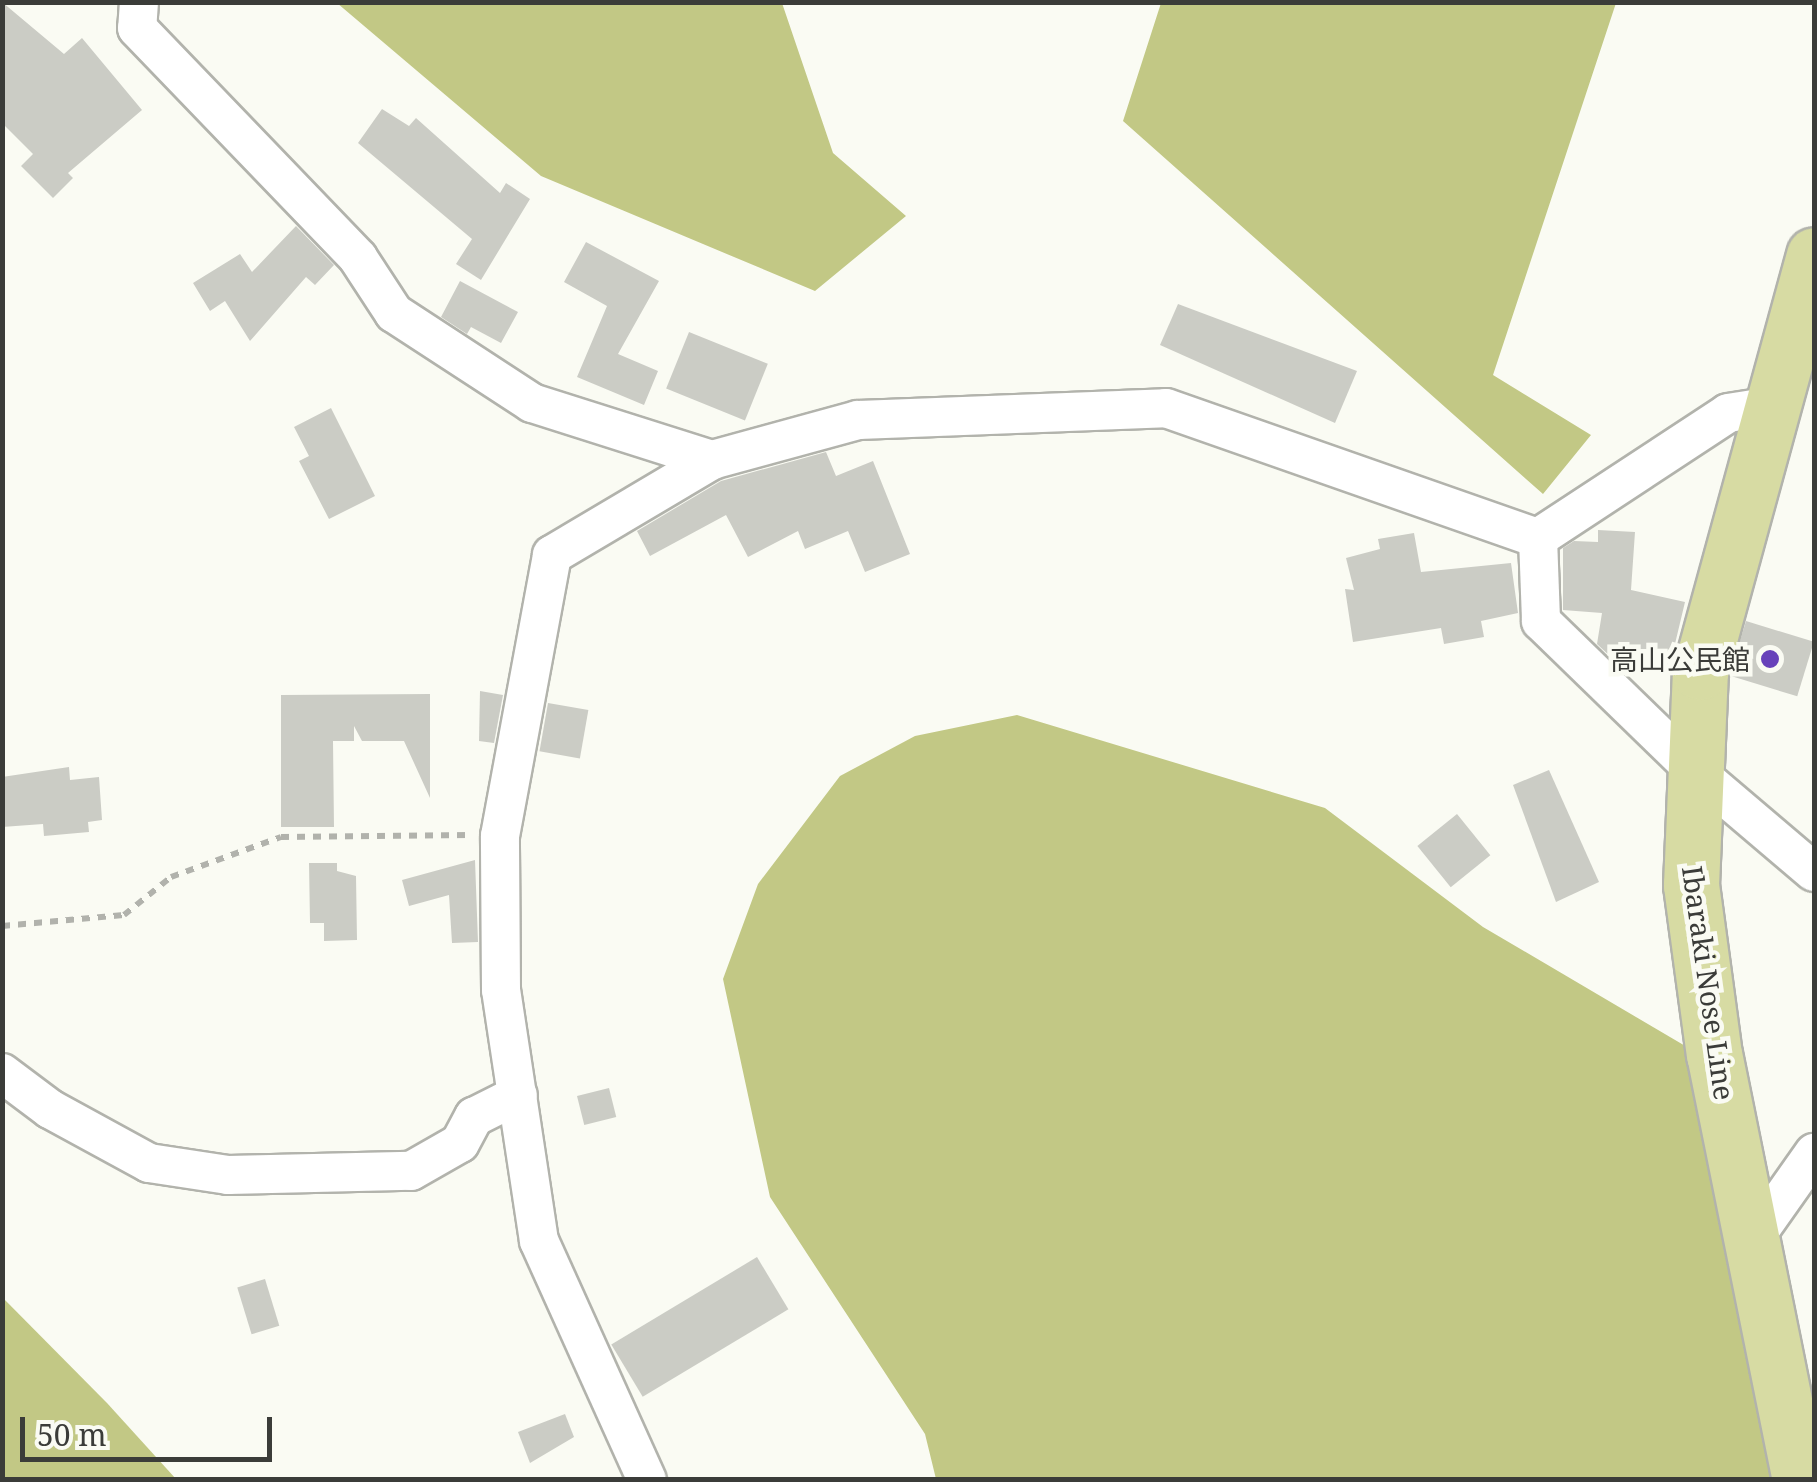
<!DOCTYPE html>
<html>
<head>
<meta charset="utf-8">
<style>
	body { margin:0 }
	#map { position:relative; width:1817px; height:1482px; overflow:hidden; background:#fafbf3; font-family:"Noto Serif","Noto Sans JP",serif }
	div>[style] { position:absolute }
	.forest>* { inset:0; background:#c2c885 }
	.building>* { inset:0; background:#cbccc5; transform-origin:0 0 }
	.path>* { height:6px; margin-top:-3px; transform-origin:0; background:repeating-linear-gradient(90deg,#b1b2ac 0 8px,transparent 0 16px) }
	.roads { filter:drop-shadow(2px 0 #b2b3ac) drop-shadow(-2px 0 #b2b3ac) drop-shadow(0 2px #b2b3ac) drop-shadow(0 -2px #b2b3ac) }
	.minor>* { height:38px; margin:-19px; padding:0 19px; transform-origin:19px; border-radius:19px; background:#fff }
	.primary>* { height:55px; margin:-27.5px; padding:0 27.5px; transform-origin:27.5px; border-radius:27.5px; background:#d7dba3 }
	.dots>* { width:28px; height:28px; translate:-50% -50%; box-sizing:border-box; border:5px solid #fafbf3; border-radius:50% }
	span { translate:-50% -50%; white-space:nowrap; text-align:center; line-height:1.15; -webkit-text-stroke:9px #fafbf3; paint-order:stroke }
	.poi-label { font-size:28px; color:#3b3c39 }
	.right { translate:-100% -50%; text-align:right }
	.street-label { font-size:28px; color:#3b3c39 }
	.frame { position:absolute; inset:0; border:5px solid #3b3c39; pointer-events:none }
	.scale { position:absolute; left:20px; top:1417px; width:252px; height:45px; box-sizing:border-box; border:5px solid #3b3c39; border-top:0; padding-left:12px; font-size:30px; line-height:35px; white-space:nowrap; color:#3b3c39; -webkit-text-stroke:8px #fafbf3; paint-order:stroke }
</style>
</head>
<body>
<div id="map">
	<div class="forest">
		<i style="clip-path:polygon(337px 3px,782px 3px,833px 153px,906px 216px,815px 291px,541px 176px)"></i>
		<i style="clip-path:polygon(1161px 3px,1616px 3px,1493px 375px,1591px 435px,1543px 494px,1123px 121px)"></i>
		<i style="clip-path:polygon(1017px 715px,1325px 808px,1483px 927px,1687px 1047px,1742px 1337px,1782px 1479px,936px 1479px,925px 1434px,770px 1197px,723px 979px,758px 884px,840px 776px,915px 736px)"></i>
		<i style="clip-path:polygon(2px 1297px,107px 1403px,176px 1479px,3px 1479px)"></i>
	</div>
	<div class="building">
		<i style="clip-path:polygon(2px 2px,64px 54px,82px 38px,142px 110px,68px 173px,73px 178px,53px 198px,21px 166px,33px 154px,2px 123px)"></i>
		<i style="clip-path:polygon(382px 109px,409px 126px,416px 118px,500px 193px,506px 183px,530px 199px,481px 280px,456px 264px,472px 239px,358px 143px)"></i>
		<i style="clip-path:polygon(296px 226px,334px 265px,315px 285px,306px 277px,250px 341px,225px 301px,210px 311px,193px 283px,240px 254px,252px 272px)"></i>
		<i style="clip-path:polygon(586px 242px,659px 281px,618px 354px,658px 371px,644px 405px,577px 377px,607px 306px,564px 282px)"></i>
		<i style="clip-path:polygon(460px 281px,518px 312px,501px 343px,471px 327px,467px 334px,441px 317px)"></i>
		<i style="clip-path:polygon(1178px 304px,1357px 371px,1335px 423px,1160px 345px)"></i>
		<i style="left:689px;top:332px;width:85px;height:61px;rotate:22deg"></i>
		<i style="clip-path:polygon(331px 408px,375px 496px,329px 519px,299px 461px,309px 456px,294px 427px)"></i>
		<i style="clip-path:polygon(826px 452px,836px 476px,873px 461px,910px 554px,865px 572px,848px 531px,805px 549px,798px 531px,748px 557px,726px 515px,650px 556px,637px 531px,721px 481px)"></i>
		<i style="clip-path:polygon(1598px 530px,1635px 532px,1631px 590px,1685px 602px,1669px 669px,1614px 660px,1597px 644px,1602px 613px,1563px 610px,1563px 548px,1574px 541px,1598px 542px)"></i>
		<i style="clip-path:polygon(1414px 533px,1421px 572px,1511px 563px,1518px 613px,1481px 621px,1484px 637px,1444px 644px,1441px 628px,1353px 642px,1345px 589px,1354px 590px,1346px 558px,1380px 549px,1378px 539px)"></i>
		<i style="left:1746px;top:621px;width:71px;height:57px;rotate:17deg"></i>
		<i style="clip-path:polygon(480px 691px,503px 695px,494px 743px,479px 741px)"></i>
		<i style="clip-path:polygon(430px 694px,430px 798px,404px 741px,362px 741px,354px 726px,354px 741px,333px 741px,334px 827px,281px 827px,281px 695px)"></i>
		<i style="left:548px;top:703px;width:41px;height:49px;rotate:10deg"></i>
		<i style="clip-path:polygon(69px 767px,70px 780px,99px 777px,102px 820px,88px 822px,89px 832px,44px 836px,43px 824px,2px 827px,2px 777px)"></i>
		<i style="clip-path:polygon(1549px 770px,1599px 882px,1556px 902px,1513px 785px)"></i>
		<i style="left:1457px;top:814px;width:53px;height:51px;rotate:51deg"></i>
		<i style="clip-path:polygon(475px 860px,478px 942px,452px 943px,449px 895px,409px 906px,402px 880px)"></i>
		<i style="clip-path:polygon(309px 863px,337px 863px,337px 871px,356px 876px,357px 940px,324px 941px,324px 923px,310px 923px)"></i>
		<i style="left:609px;top:1088px;width:30px;height:33px;rotate:76deg"></i>
		<i style="left:757px;top:1257px;width:61px;height:170px;rotate:59deg"></i>
		<i style="left:265px;top:1279px;width:49px;height:29px;rotate:73deg"></i>
		<i style="clip-path:polygon(565px 1414px,574px 1437px,530px 1463px,518px 1432px)"></i>
	</div>
	<div class="path">
		<i style="left:2px;top:926px;width:122px;rotate:-5.2deg"></i>
		<i style="left:124px;top:915px;width:60px;rotate:-39deg"></i>
		<i style="left:171px;top:877px;width:117px;rotate:-20deg"></i>
		<i style="left:281px;top:837px;width:189px;rotate:-0.6deg"></i>
	</div>
	<div class="roads">
		<div class="minor">
			<i style="left:139px;top:2px;width:26px;rotate:94deg"></i>
			<i style="left:137px;top:28px;width:319px;rotate:46.1deg"></i>
			<i style="left:358px;top:258px;width:66px;rotate:56.8deg"></i>
			<i style="left:394px;top:313px;width:165px;rotate:33.1deg"></i>
			<i style="left:532px;top:403px;width:189px;rotate:17.6deg"></i>
			<i style="left:1538px;top:538px;width:83px;rotate:87.9deg"></i>
			<i style="left:1541px;top:621px;width:214px;rotate:44.2deg"></i>
			<i style="left:1694px;top:770px;width:157px;rotate:40.4deg"></i>
			<i style="left:2px;top:1073px;width:60px;rotate:36.9deg"></i>
			<i style="left:50px;top:1109px;width:113px;rotate:28.6deg"></i>
			<i style="left:149px;top:1163px;width:80px;rotate:8.6deg"></i>
			<i style="left:228px;top:1175px;width:183px;rotate:-1.3deg"></i>
			<i style="left:411px;top:1171px;width:56px;rotate:-29.7deg"></i>
			<i style="left:460px;top:1143px;width:30px;rotate:-62deg"></i>
			<i style="left:474px;top:1117px;width:49px;rotate:-26.6deg"></i>
			<i style="left:1752px;top:1241px;width:108px;rotate:-54.8deg"></i>
			<i style="left:647px;top:1480px;width:262px;rotate:-114.3deg"></i>
			<i style="left:539px;top:1241px;width:254px;rotate:-98.6deg"></i>
			<i style="left:501px;top:990px;width:154px;rotate:-90.4deg"></i>
			<i style="left:500px;top:836px;width:286px;rotate:-79.5deg"></i>
			<i style="left:552px;top:555px;width:186px;rotate:-30.7deg"></i>
			<i style="left:712px;top:460px;width:151px;rotate:-15.3deg"></i>
			<i style="left:858px;top:420px;width:308px;rotate:-2.2deg"></i>
			<i style="left:1166px;top:408px;width:394px;rotate:19.3deg"></i>
			<i style="left:1538px;top:538px;width:227px;rotate:-33.3deg"></i>
			<i style="left:1728px;top:413px;width:45px;rotate:-9deg"></i>
		</div>
		<div class="primary">
			<i style="left:1800px;top:1480px;width:434px;rotate:-101.4deg"></i>
			<i style="left:1714px;top:1055px;width:172px;rotate:-97.7deg"></i>
			<i style="left:1691px;top:885px;width:213px;rotate:-87.6deg"></i>
			<i style="left:1700px;top:672px;width:432px;rotate:-74.7deg"></i>
		</div>
	</div>
	<div class="dots">
		<i style="left:1770px;top:659px;background:#6741ba"></i>
	</div>
	<div class="poi-label">
		<span class="right" style="left:1750px;top:659px">高山公民館</span>
	</div>
	<div class="street-label">
		<span style="left:1709px;top:983px;rotate:82deg">Ibaraki Nose Line</span>
	</div>
	<div class="frame"></div>
	<div class="scale">50 m</div>
</div>
</body>
</html>
